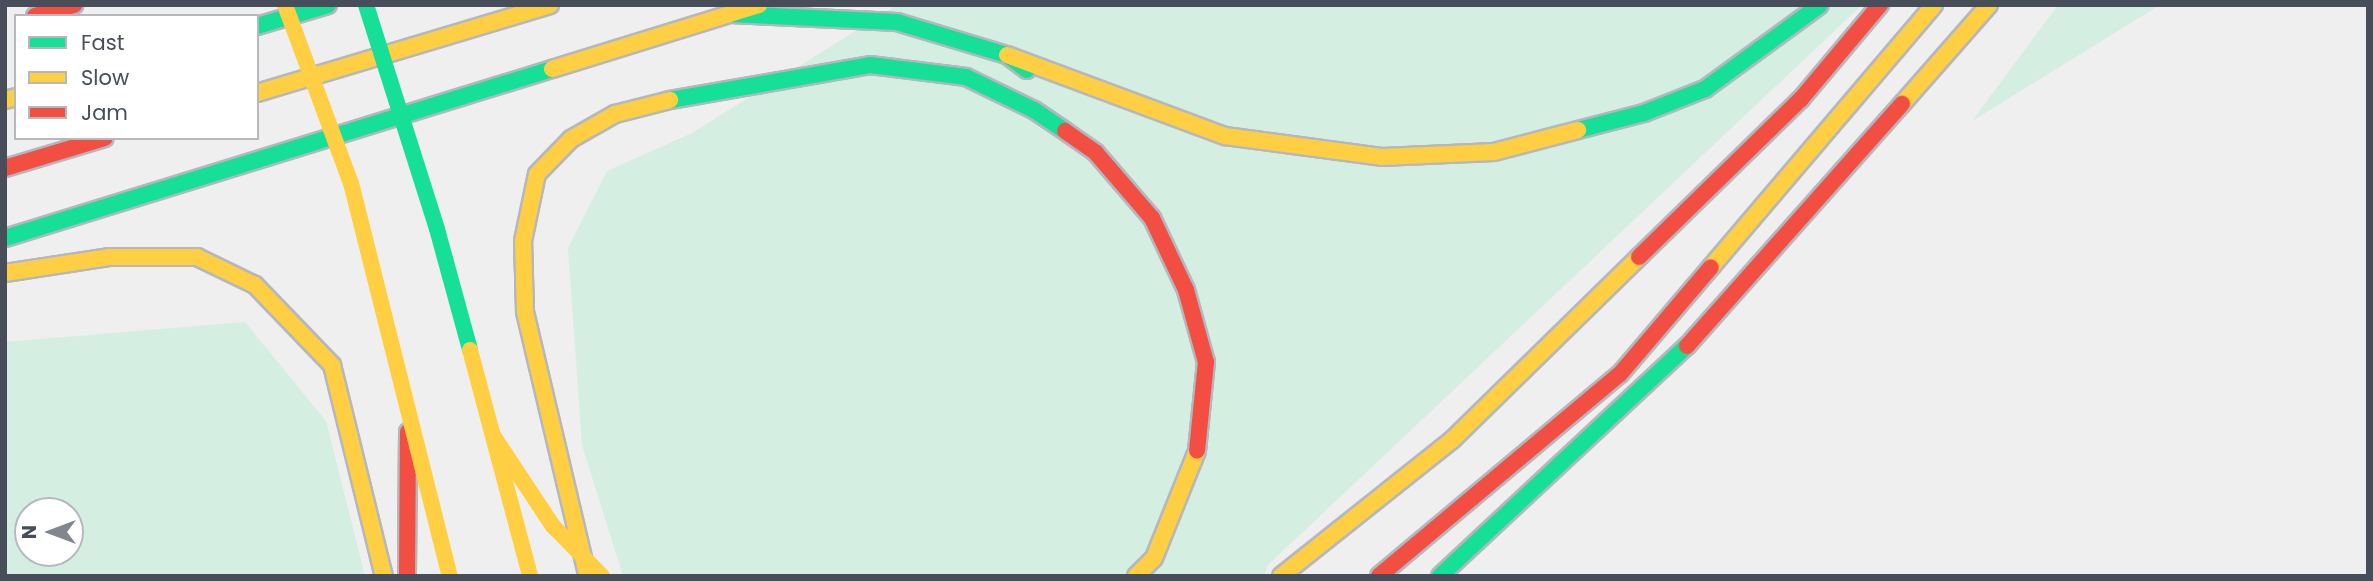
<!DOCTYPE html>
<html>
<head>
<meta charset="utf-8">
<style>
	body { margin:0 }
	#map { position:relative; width:2373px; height:581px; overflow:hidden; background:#efefef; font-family:Poppins,sans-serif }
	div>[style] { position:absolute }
	.green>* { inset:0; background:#d4eee2 }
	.roads { filter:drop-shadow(2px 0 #b4b7be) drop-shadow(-2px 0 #b4b7be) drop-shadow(0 2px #b4b7be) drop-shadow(0 -2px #b4b7be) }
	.fast>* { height:16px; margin:-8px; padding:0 8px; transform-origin:8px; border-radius:8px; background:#16e098 }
	.slow>* { height:16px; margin:-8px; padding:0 8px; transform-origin:8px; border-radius:8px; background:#ffcf43 }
	.jam>* { height:16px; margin:-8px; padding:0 8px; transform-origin:8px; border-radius:8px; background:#f24e42 }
	.fast-bridge>* { height:16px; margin:-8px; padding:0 8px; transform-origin:8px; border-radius:8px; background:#16e098 }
	.slow-bridge>* { height:16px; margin:-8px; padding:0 8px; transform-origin:8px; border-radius:8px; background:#ffcf43 }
	span { translate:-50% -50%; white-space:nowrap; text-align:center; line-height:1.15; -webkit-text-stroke:6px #fff; paint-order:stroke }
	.frame { position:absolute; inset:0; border:7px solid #474e5a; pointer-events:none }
	.legend { position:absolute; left:14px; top:14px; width:245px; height:126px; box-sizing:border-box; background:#fff; border:2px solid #b5b8bd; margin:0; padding:9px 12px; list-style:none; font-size:21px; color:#474e5a }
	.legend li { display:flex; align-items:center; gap:14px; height:35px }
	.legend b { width:35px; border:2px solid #b5b8bd }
	.north { position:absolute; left:14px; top:497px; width:70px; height:70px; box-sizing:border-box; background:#fff; border:2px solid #b5b8bd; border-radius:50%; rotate:270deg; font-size:19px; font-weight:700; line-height:28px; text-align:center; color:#474e5a }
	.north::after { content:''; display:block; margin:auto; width:24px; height:32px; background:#82868e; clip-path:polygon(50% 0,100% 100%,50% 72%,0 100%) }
</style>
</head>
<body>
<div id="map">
	<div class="green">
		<i style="clip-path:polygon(897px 5px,1862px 5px,1268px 565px,1264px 576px,623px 576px,582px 445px,568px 248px,607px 171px,692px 133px)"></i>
		<i style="clip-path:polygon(2058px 5px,2160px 5px,1972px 121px)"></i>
		<i style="clip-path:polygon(evenodd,245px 322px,326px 421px,365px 576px,5px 576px,5px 342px,245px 322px,28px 511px,70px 511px,70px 553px,28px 553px,28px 511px)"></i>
	</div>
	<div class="roads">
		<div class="fast">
			<i style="left:731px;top:14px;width:166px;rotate:2.8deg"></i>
			<i style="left:897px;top:22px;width:115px;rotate:16.7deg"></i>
			<i style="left:1007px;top:55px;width:25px;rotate:37deg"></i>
			<i style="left:257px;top:26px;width:74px;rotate:-16.5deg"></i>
			<i style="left:670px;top:100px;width:203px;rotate:-9.9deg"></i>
			<i style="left:870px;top:65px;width:97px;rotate:7.1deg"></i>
			<i style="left:966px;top:77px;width:76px;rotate:25.9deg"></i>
			<i style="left:1034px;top:110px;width:37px;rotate:34deg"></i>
			<i style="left:1578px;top:130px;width:68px;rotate:-14.4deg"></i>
			<i style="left:1644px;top:113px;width:66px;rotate:-21.5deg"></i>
			<i style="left:1705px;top:89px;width:142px;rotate:-36.1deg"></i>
			<i style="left:5px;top:238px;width:573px;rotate:-17.17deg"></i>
			<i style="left:1440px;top:576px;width:338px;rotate:-43deg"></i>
		</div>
		<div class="slow">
			<i style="left:1007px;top:55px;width:233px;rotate:20.4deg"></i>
			<i style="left:1225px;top:136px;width:158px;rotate:7.6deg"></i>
			<i style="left:1382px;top:157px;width:112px;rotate:-2.6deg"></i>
			<i style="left:1494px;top:152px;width:87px;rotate:-14.7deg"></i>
			<i style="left:552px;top:69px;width:217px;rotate:-17.2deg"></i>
			<i style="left:257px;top:93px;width:306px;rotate:-16.7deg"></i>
			<i style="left:5px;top:100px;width:11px;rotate:-15deg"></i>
			<i style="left:1902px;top:104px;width:132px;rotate:-48.7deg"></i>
			<i style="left:1711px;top:267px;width:344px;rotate:-49.6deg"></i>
			<i style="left:5px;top:273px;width:105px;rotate:-8.7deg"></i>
			<i style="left:109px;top:257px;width:88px"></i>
			<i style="left:197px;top:257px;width:64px;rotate:25.8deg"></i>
			<i style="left:255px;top:285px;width:111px;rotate:46.1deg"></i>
			<i style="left:332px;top:365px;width:217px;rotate:76.2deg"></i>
			<i style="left:586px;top:570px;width:266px;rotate:-103.3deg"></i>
			<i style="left:525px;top:311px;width:70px;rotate:-91.6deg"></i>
			<i style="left:523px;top:241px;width:68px;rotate:-78.2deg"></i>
			<i style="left:537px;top:174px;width:49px;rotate:-45.8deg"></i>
			<i style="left:571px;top:139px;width:51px;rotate:-29.6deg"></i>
			<i style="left:615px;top:114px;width:57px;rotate:-14.3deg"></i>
			<i style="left:1136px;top:576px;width:25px;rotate:-45deg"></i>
			<i style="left:1154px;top:558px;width:115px;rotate:-68.1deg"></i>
			<i style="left:1281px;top:576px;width:218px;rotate:-38.5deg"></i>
			<i style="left:1452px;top:440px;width:262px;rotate:-44.4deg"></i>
		</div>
		<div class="jam">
			<i style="left:35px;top:16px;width:41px;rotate:-15.8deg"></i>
			<i style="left:1065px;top:131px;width:38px;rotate:35deg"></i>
			<i style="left:1096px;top:153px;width:86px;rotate:49.3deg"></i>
			<i style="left:1152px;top:218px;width:80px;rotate:64.7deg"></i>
			<i style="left:1186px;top:290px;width:75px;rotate:74.5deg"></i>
			<i style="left:1206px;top:362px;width:89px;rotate:95.8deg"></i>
			<i style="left:5px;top:168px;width:104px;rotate:-16.7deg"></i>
			<i style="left:1639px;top:257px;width:226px;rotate:-44.3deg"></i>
			<i style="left:1801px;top:99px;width:123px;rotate:-50deg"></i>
			<i style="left:1687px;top:346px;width:324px;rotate:-48.4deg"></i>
			<i style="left:407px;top:576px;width:144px;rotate:-89.6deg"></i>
			<i style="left:1379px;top:576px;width:314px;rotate:-40deg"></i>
			<i style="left:1620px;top:374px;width:140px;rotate:-49.6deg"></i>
		</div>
	</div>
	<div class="fast-bridge">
		<i style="left:366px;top:5px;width:235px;rotate:72.4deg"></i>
		<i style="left:437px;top:229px;width:125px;rotate:74.7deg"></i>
	</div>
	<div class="slow-bridge">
		<i style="left:285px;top:5px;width:190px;rotate:69.7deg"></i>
		<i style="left:351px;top:183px;width:405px;rotate:75.9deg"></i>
		<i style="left:470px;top:350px;width:234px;rotate:75.1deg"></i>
		<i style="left:494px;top:437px;width:107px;rotate:56.5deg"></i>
		<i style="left:553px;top:526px;width:70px;rotate:45.6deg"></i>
	</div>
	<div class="frame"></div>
	<ul class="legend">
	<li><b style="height:9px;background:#16e098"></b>Fast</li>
	<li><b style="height:9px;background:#ffcf43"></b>Slow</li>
	<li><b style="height:9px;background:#f24e42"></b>Jam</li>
	</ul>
	<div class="north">N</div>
</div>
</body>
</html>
